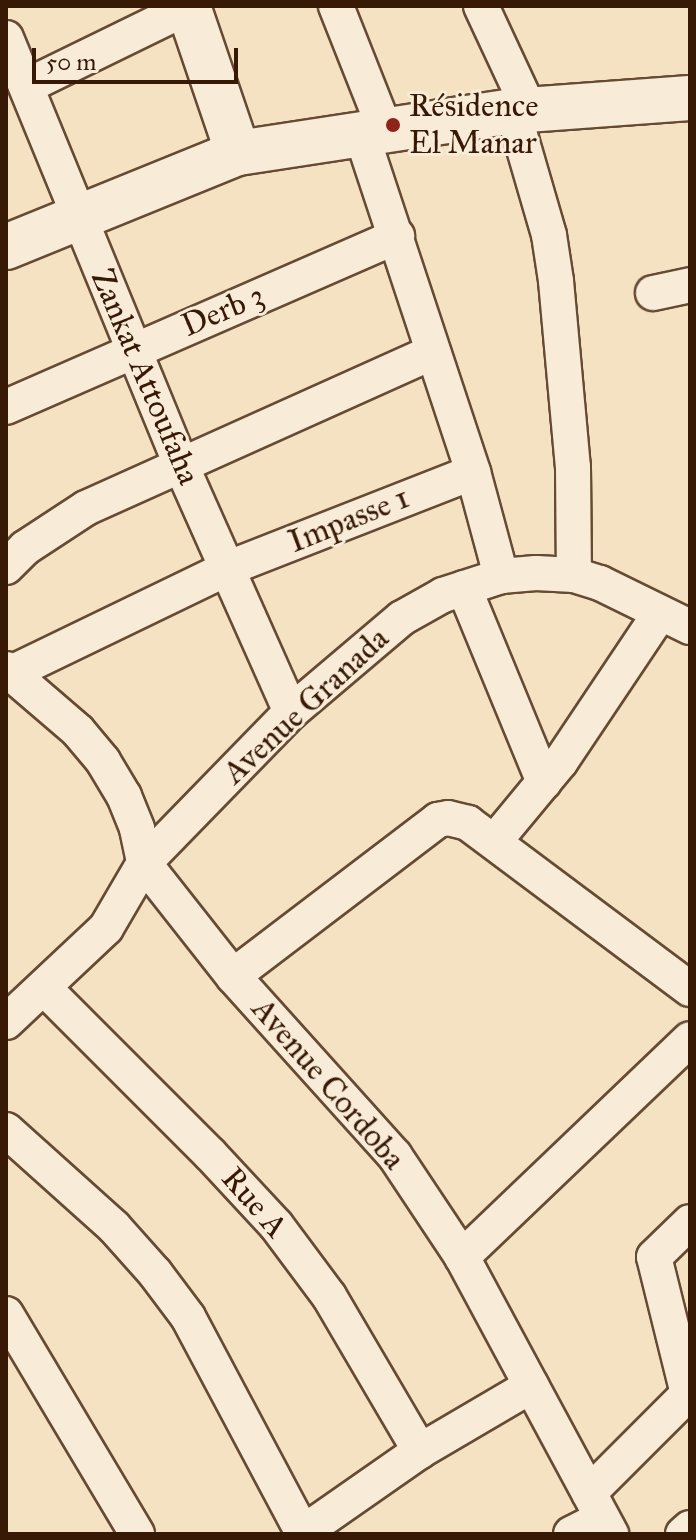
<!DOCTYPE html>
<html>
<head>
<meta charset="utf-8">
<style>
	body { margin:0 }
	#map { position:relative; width:696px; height:1540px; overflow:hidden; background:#f5e2c3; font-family:"IM FELL Great Primer",serif }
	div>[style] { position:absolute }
	.roads { filter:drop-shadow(2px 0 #664b34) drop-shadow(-2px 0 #664b34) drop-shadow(0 2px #664b34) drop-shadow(0 -2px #664b34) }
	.street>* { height:34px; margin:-17px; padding:0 17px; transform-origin:17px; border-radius:17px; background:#f8ecd8 }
	.secondary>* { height:44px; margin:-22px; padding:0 22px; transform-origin:22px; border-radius:22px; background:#f8ecd8 }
	.dots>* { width:22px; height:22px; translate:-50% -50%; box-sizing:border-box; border:4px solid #f8ecd8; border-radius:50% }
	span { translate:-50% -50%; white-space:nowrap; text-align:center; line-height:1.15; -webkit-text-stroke:6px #f8ecd8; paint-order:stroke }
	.poi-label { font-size:32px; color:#371905 }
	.left { translate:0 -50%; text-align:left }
	.street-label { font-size:32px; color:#371905 }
	.frame { position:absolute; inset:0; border:8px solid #371905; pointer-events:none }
	.scale { position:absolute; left:32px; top:48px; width:206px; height:36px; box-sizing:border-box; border:4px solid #371905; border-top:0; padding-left:10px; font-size:24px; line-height:28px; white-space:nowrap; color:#371905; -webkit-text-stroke:6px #f8ecd8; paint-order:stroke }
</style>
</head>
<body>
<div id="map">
	<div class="roads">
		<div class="street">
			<i style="left:336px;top:6px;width:136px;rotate:68.4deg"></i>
			<i style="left:481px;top:6px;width:114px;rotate:65deg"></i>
			<i style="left:6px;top:38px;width:461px;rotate:67.7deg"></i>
			<i style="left:181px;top:465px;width:270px;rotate:66deg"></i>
			<i style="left:27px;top:86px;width:180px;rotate:-26deg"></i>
			<i style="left:513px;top:111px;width:129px;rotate:73.8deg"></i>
			<i style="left:549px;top:235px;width:47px;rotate:81.3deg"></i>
			<i style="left:556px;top:281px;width:187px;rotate:84.8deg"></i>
			<i style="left:573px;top:467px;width:108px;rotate:89.5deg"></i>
			<i style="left:362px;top:136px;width:354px;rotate:71.7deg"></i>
			<i style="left:473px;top:472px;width:108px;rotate:74.9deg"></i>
			<i style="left:653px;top:293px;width:38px;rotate:-12deg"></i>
			<i style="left:6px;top:407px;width:427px;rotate:-23.6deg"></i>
			<i style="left:6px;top:567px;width:27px;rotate:-45deg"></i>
			<i style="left:25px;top:548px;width:73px;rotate:-33.3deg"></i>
			<i style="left:86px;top:508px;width:378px;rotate:-24.2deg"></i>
			<i style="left:464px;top:588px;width:210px;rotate:67.6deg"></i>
			<i style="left:6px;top:669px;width:95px;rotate:40.7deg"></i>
			<i style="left:78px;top:731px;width:39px;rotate:50deg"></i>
			<i style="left:103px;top:761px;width:41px;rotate:59deg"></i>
			<i style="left:124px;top:796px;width:35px;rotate:68deg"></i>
			<i style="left:137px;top:829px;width:35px;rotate:78deg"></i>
			<i style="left:144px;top:863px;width:144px;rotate:51.8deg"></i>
			<i style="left:233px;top:976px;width:242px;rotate:48deg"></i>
			<i style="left:395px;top:1156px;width:121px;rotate:56.4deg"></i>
			<i style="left:462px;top:1257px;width:315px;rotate:61.7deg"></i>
			<i style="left:11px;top:673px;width:239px;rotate:-25.8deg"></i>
			<i style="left:226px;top:569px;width:265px;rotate:-21.4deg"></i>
			<i style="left:494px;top:842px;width:105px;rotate:-50.4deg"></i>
			<i style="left:561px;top:761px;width:178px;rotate:-56.2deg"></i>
			<i style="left:233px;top:976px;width:258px;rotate:-37.3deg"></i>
			<i style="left:438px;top:820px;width:10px;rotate:-11deg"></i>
			<i style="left:448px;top:818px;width:21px;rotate:14deg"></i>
			<i style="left:468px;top:823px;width:277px;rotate:36.8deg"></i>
			<i style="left:44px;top:988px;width:235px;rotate:45deg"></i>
			<i style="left:210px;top:1154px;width:97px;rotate:47.1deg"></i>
			<i style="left:276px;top:1225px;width:89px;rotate:53.3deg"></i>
			<i style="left:329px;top:1296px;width:180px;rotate:59.6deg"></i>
			<i style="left:6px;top:1022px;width:137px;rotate:-43.2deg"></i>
			<i style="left:106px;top:928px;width:75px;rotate:-59.7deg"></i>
			<i style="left:144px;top:863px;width:211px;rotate:-45.8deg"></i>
			<i style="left:291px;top:712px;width:145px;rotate:-40.3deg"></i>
			<i style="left:402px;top:618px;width:47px;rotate:-29.3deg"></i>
			<i style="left:443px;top:595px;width:61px;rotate:-18.1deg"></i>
			<i style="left:501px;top:576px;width:35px;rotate:-5deg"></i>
			<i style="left:536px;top:573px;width:38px;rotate:3deg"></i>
			<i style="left:574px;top:575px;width:27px;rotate:17deg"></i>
			<i style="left:600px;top:583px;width:100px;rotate:26.1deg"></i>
			<i style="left:6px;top:1130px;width:145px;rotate:41.9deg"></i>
			<i style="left:114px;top:1227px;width:62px;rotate:48.3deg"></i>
			<i style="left:155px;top:1273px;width:55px;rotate:53.1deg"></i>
			<i style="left:188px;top:1317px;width:245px;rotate:62deg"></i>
			<i style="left:462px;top:1257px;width:315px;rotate:-43.7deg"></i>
			<i style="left:6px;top:1314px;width:256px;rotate:59.2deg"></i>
			<i style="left:688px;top:1394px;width:141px;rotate:-103.9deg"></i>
			<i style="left:654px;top:1257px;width:50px;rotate:-44.2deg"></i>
			<i style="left:589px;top:1493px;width:143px;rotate:-45deg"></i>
			<i style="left:301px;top:1534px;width:145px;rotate:-34.9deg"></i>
			<i style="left:420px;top:1451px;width:129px;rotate:-30.4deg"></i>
			<i style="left:571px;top:1534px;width:35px;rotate:-27deg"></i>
			<i style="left:683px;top:1534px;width:9px;rotate:-41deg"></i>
		</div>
		<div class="secondary">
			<i style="left:188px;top:6px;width:155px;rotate:71.2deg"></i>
			<i style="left:6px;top:247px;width:250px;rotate:-22.1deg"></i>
			<i style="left:238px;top:153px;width:278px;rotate:-8.7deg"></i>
			<i style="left:513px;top:111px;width:177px;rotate:-4.2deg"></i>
		</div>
	</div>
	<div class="dots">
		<i style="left:393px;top:125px;background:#8f2418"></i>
	</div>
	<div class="poi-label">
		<span class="left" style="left:409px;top:125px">Résidence<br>El Manar</span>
	</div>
	<div class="street-label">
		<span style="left:223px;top:311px;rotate:-23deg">Derb 3</span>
		<span style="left:145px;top:377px;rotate:67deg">Zankat Attoufaha</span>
		<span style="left:349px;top:520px;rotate:-22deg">Impasse 1</span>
		<span style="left:306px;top:706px;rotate:-43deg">Avenue Granada</span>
		<span style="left:328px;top:1084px;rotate:49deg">Avenue Cordoba</span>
		<span style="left:254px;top:1203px;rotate:49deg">Rue A</span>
	</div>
	<div class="frame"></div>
	<div class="scale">50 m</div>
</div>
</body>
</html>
